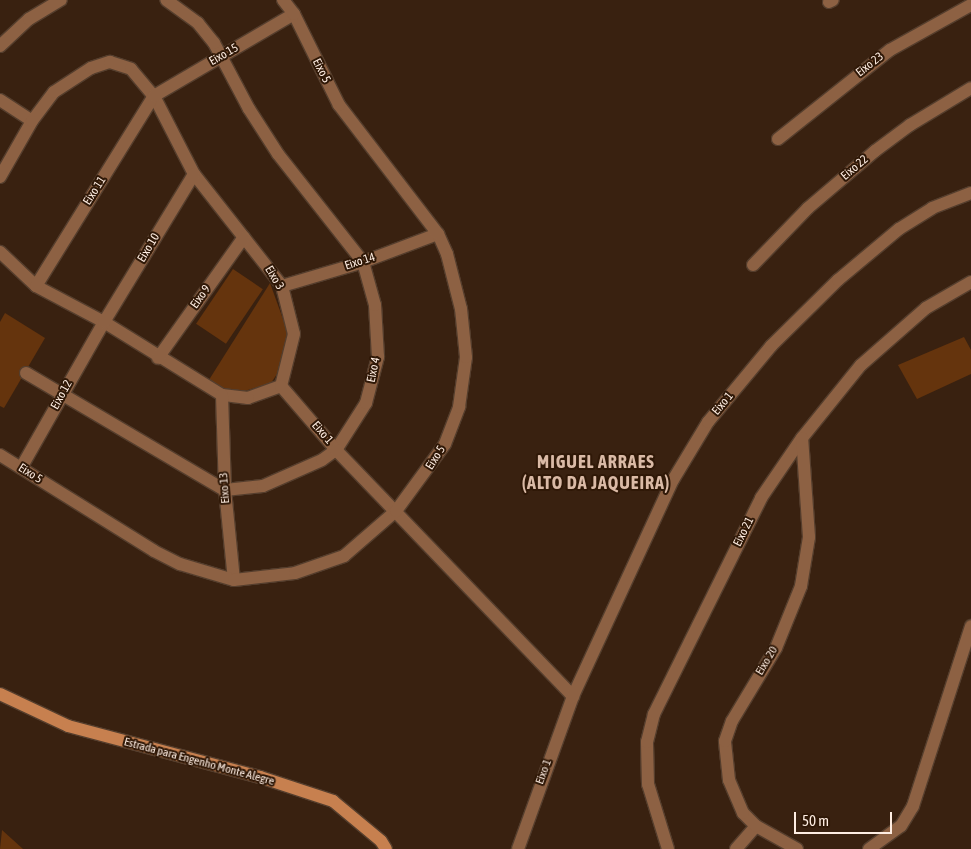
<!DOCTYPE html>
<html>
<head>
<meta charset="utf-8">
<style>
	body { margin:0 }
	#map { position:relative; width:971px; height:849px; overflow:hidden; background:#392110; font-family:"Asap Condensed",sans-serif }
	div>[style] { position:absolute }
	.green>* { inset:0; background:#65340d; transform-origin:0 0 }
	.roads { filter:drop-shadow(1px 0 #553e2d) drop-shadow(-1px 0 #553e2d) drop-shadow(0 1px #553e2d) drop-shadow(0 -1px #553e2d) }
	.street>* { height:12px; margin:-6px; padding:0 6px; transform-origin:6px; border-radius:6px; background:#8d6143 }
	.secondary>* { height:12px; margin:-6px; padding:0 6px; transform-origin:6px; border-radius:6px; background:#c7804f }
	span { translate:-50% -50%; white-space:nowrap; text-align:center; line-height:1.15; -webkit-text-stroke:4px #2f1807; paint-order:stroke }
	.street-label { font-size:12px; color:#feede2 }
	.district-label { font-size:18px; color:#dabaa6; font-weight:700; letter-spacing:1px }
	.scale { position:absolute; left:794px; top:812px; width:98px; height:22px; box-sizing:border-box; border:2px solid #feede2; border-top:0; padding-left:6px; font-size:15px; line-height:18px; white-space:nowrap; color:#feede2; -webkit-text-stroke:4px #2f1807; paint-order:stroke }
</style>
</head>
<body>
<div id="map">
	<div class="green">
		<i style="left:233px;top:269px;width:36px;height:66px;rotate:34deg"></i>
		<i style="clip-path:polygon(270px 283px,288px 333px,285px 362px,271px 383px,238px 393px,207px 383px)"></i>
		<i style="clip-path:polygon(5px 313px,45px 338px,4px 408px,0 406px,0 322px)"></i>
		<i style="clip-path:polygon(964px 337px,971px 350px,971px 374px,917px 399px,898px 365px)"></i>
		<i style="clip-path:polygon(2px 830px,23px 849px,0 849px)"></i>
	</div>
	<div class="roads">
		<div class="street">
			<i style="left:829px;top:2px;width:4px;rotate:-27deg"></i>
			<i style="left:0;top:46px;width:40px;rotate:-43deg"></i>
			<i style="left:29px;top:19px;width:37px;rotate:-31deg"></i>
			<i style="left:0;top:100px;width:38px;rotate:33deg"></i>
			<i style="left:778px;top:139px;width:143px;rotate:-38.5deg"></i>
			<i style="left:890px;top:50px;width:93px;rotate:-29.1deg"></i>
			<i style="left:0;top:177px;width:64px;rotate:-60.3deg"></i>
			<i style="left:32px;top:121px;width:36px;rotate:-53deg"></i>
			<i style="left:54px;top:92px;width:44px;rotate:-33deg"></i>
			<i style="left:91px;top:68px;width:20px;rotate:-18deg"></i>
			<i style="left:110px;top:62px;width:22px;rotate:18deg"></i>
			<i style="left:131px;top:69px;width:35px;rotate:50deg"></i>
			<i style="left:154px;top:96px;width:88px;rotate:62.9deg"></i>
			<i style="left:194px;top:174px;width:142px;rotate:51.8deg"></i>
			<i style="left:282px;top:286px;width:49px;rotate:76deg"></i>
			<i style="left:294px;top:334px;width:54px;rotate:104deg"></i>
			<i style="left:281px;top:386px;width:35px;rotate:160deg"></i>
			<i style="left:248px;top:398px;width:26px;rotate:-173deg"></i>
			<i style="left:222px;top:395px;width:139px;rotate:-148.3deg"></i>
			<i style="left:104px;top:322px;width:77px;rotate:-152.1deg"></i>
			<i style="left:36px;top:286px;width:50px;rotate:-136.6deg"></i>
			<i style="left:753px;top:265px;width:79px;rotate:-46deg"></i>
			<i style="left:808px;top:208px;width:88px;rotate:-40.4deg"></i>
			<i style="left:875px;top:151px;width:44px;rotate:-36.6deg"></i>
			<i style="left:910px;top:125px;width:71px;rotate:-31.2deg"></i>
			<i style="left:36px;top:286px;width:224px;rotate:-58.2deg"></i>
			<i style="left:154px;top:96px;width:162px;rotate:-30.4deg"></i>
			<i style="left:282px;top:286px;width:84px;rotate:-16.5deg"></i>
			<i style="left:363px;top:262px;width:80px;rotate:-20.5deg"></i>
			<i style="left:158px;top:358px;width:148px;rotate:-54.6deg"></i>
			<i style="left:26px;top:373px;width:231px;rotate:30.5deg"></i>
			<i style="left:225px;top:490px;width:38px;rotate:-6deg"></i>
			<i style="left:263px;top:486px;width:64px;rotate:-23.8deg"></i>
			<i style="left:322px;top:460px;width:17px;rotate:-36deg"></i>
			<i style="left:336px;top:450px;width:56px;rotate:-57.4deg"></i>
			<i style="left:366px;top:403px;width:48px;rotate:-75.4deg"></i>
			<i style="left:378px;top:357px;width:52px;rotate:-93.3deg"></i>
			<i style="left:375px;top:305px;width:45px;rotate:-105.6deg"></i>
			<i style="left:363px;top:262px;width:137px;rotate:-128.2deg"></i>
			<i style="left:278px;top:154px;width:54px;rotate:-122.8deg"></i>
			<i style="left:249px;top:109px;width:75px;rotate:-117.9deg"></i>
			<i style="left:214px;top:43px;width:26px;rotate:-129deg"></i>
			<i style="left:198px;top:23px;width:39px;rotate:-144deg"></i>
			<i style="left:281px;top:386px;width:84px;rotate:49.3deg"></i>
			<i style="left:336px;top:450px;width:342px;rotate:46.1deg"></i>
			<i style="left:222px;top:395px;width:95px;rotate:88.2deg"></i>
			<i style="left:225px;top:490px;width:90px;rotate:84.3deg"></i>
			<i style="left:0;top:455px;width:181px;rotate:31.9deg"></i>
			<i style="left:154px;top:551px;width:29px;rotate:27deg"></i>
			<i style="left:180px;top:564px;width:56px;rotate:16.5deg"></i>
			<i style="left:234px;top:580px;width:61px;rotate:-6.5deg"></i>
			<i style="left:295px;top:573px;width:52px;rotate:-19.1deg"></i>
			<i style="left:344px;top:556px;width:69px;rotate:-40.9deg"></i>
			<i style="left:396px;top:511px;width:83px;rotate:-53.8deg"></i>
			<i style="left:445px;top:444px;width:40px;rotate:-69deg"></i>
			<i style="left:459px;top:407px;width:50px;rotate:-82deg"></i>
			<i style="left:466px;top:357px;width:48px;rotate:-95.9deg"></i>
			<i style="left:461px;top:309px;width:57px;rotate:-104.3deg"></i>
			<i style="left:447px;top:254px;width:22px;rotate:-114deg"></i>
			<i style="left:438px;top:234px;width:163px;rotate:-127.5deg"></i>
			<i style="left:339px;top:105px;width:102px;rotate:-116.3deg"></i>
			<i style="left:294px;top:14px;width:18px;rotate:-128deg"></i>
			<i style="left:21px;top:468px;width:168px;rotate:-60.4deg"></i>
			<i style="left:104px;top:322px;width:173px;rotate:-58.7deg"></i>
			<i style="left:518px;top:849px;width:163px;rotate:-70.2deg"></i>
			<i style="left:573px;top:696px;width:238px;rotate:-65.2deg"></i>
			<i style="left:673px;top:480px;width:68px;rotate:-58.9deg"></i>
			<i style="left:708px;top:422px;width:99px;rotate:-50.3deg"></i>
			<i style="left:771px;top:346px;width:94px;rotate:-44.6deg"></i>
			<i style="left:838px;top:280px;width:80px;rotate:-39.9deg"></i>
			<i style="left:899px;top:229px;width:39px;rotate:-32deg"></i>
			<i style="left:932px;top:208px;width:42px;rotate:-21deg"></i>
			<i style="left:668px;top:849px;width:68px;rotate:-107.1deg"></i>
			<i style="left:648px;top:784px;width:42px;rotate:-91.4deg"></i>
			<i style="left:647px;top:742px;width:29px;rotate:-76deg"></i>
			<i style="left:654px;top:714px;width:241px;rotate:-63.6deg"></i>
			<i style="left:761px;top:498px;width:73px;rotate:-55.7deg"></i>
			<i style="left:802px;top:438px;width:94px;rotate:-51.1deg"></i>
			<i style="left:861px;top:365px;width:86px;rotate:-41.2deg"></i>
			<i style="left:926px;top:308px;width:52px;rotate:-30deg"></i>
			<i style="left:736px;top:849px;width:30px;rotate:-49deg"></i>
			<i style="left:797px;top:849px;width:47px;rotate:-150.7deg"></i>
			<i style="left:756px;top:826px;width:18px;rotate:-135deg"></i>
			<i style="left:743px;top:813px;width:36px;rotate:-113deg"></i>
			<i style="left:729px;top:780px;width:39px;rotate:-96deg"></i>
			<i style="left:725px;top:741px;width:21px;rotate:-71deg"></i>
			<i style="left:732px;top:721px;width:85px;rotate:-58.9deg"></i>
			<i style="left:776px;top:648px;width:67px;rotate:-68deg"></i>
			<i style="left:801px;top:586px;width:50px;rotate:-80.7deg"></i>
			<i style="left:809px;top:537px;width:99px;rotate:-94deg"></i>
			<i style="left:869px;top:849px;width:39px;rotate:-36deg"></i>
			<i style="left:901px;top:826px;width:23px;rotate:-59deg"></i>
			<i style="left:913px;top:806px;width:189px;rotate:-72.1deg"></i>
		</div>
		<div class="secondary">
			<i style="left:0;top:694px;width:75px;rotate:25.2deg"></i>
			<i style="left:68px;top:726px;width:199px;rotate:14.9deg"></i>
			<i style="left:260px;top:777px;width:77px;rotate:18.2deg"></i>
			<i style="left:333px;top:801px;width:62px;rotate:39.8deg"></i>
			<i style="left:381px;top:841px;width:9px;rotate:58deg"></i>
		</div>
	</div>
	<div class="street-label">
		<span style="left:224px;top:55px;rotate:-30deg">Eixo 15</span>
		<span style="left:870px;top:65px;rotate:-38deg">Eixo 23</span>
		<span style="left:321px;top:71px;rotate:63deg">Eixo 5</span>
		<span style="left:855px;top:168px;rotate:-40deg">Eixo 22</span>
		<span style="left:95px;top:191px;rotate:-58deg">Eixo 11</span>
		<span style="left:149px;top:248px;rotate:-59deg">Eixo 10</span>
		<span style="left:360px;top:262px;rotate:-18deg">Eixo 14</span>
		<span style="left:274px;top:278px;rotate:59deg">Eixo 3</span>
		<span style="left:201px;top:297px;rotate:-55deg">Eixo 9</span>
		<span style="left:374px;top:370px;rotate:-79deg">Eixo 4</span>
		<span style="left:62px;top:395px;rotate:-61deg">Eixo 12</span>
		<span style="left:723px;top:404px;rotate:-50deg">Eixo 1</span>
		<span style="left:322px;top:433px;rotate:49deg">Eixo 1</span>
		<span style="left:436px;top:458px;rotate:-58deg">Eixo 5</span>
		<span style="left:30px;top:474px;rotate:32deg">Eixo 5</span>
		<span style="left:225px;top:488px;rotate:-94deg">Eixo 13</span>
		<span style="left:744px;top:532px;rotate:-64deg">Eixo 21</span>
		<span style="left:767px;top:661px;rotate:-59deg">Eixo 20</span>
		<span style="left:199px;top:762px;rotate:15deg">Estrada para Engenho Monte Alegre</span>
		<span style="left:544px;top:772px;rotate:-70deg">Eixo 1</span>
	</div>
	<div class="district-label">
		<span style="left:596px;top:473px">MIGUEL ARRAES<br>(ALTO DA JAQUEIRA)</span>
	</div>
	<div class="scale">50 m</div>
</div>
</body>
</html>
